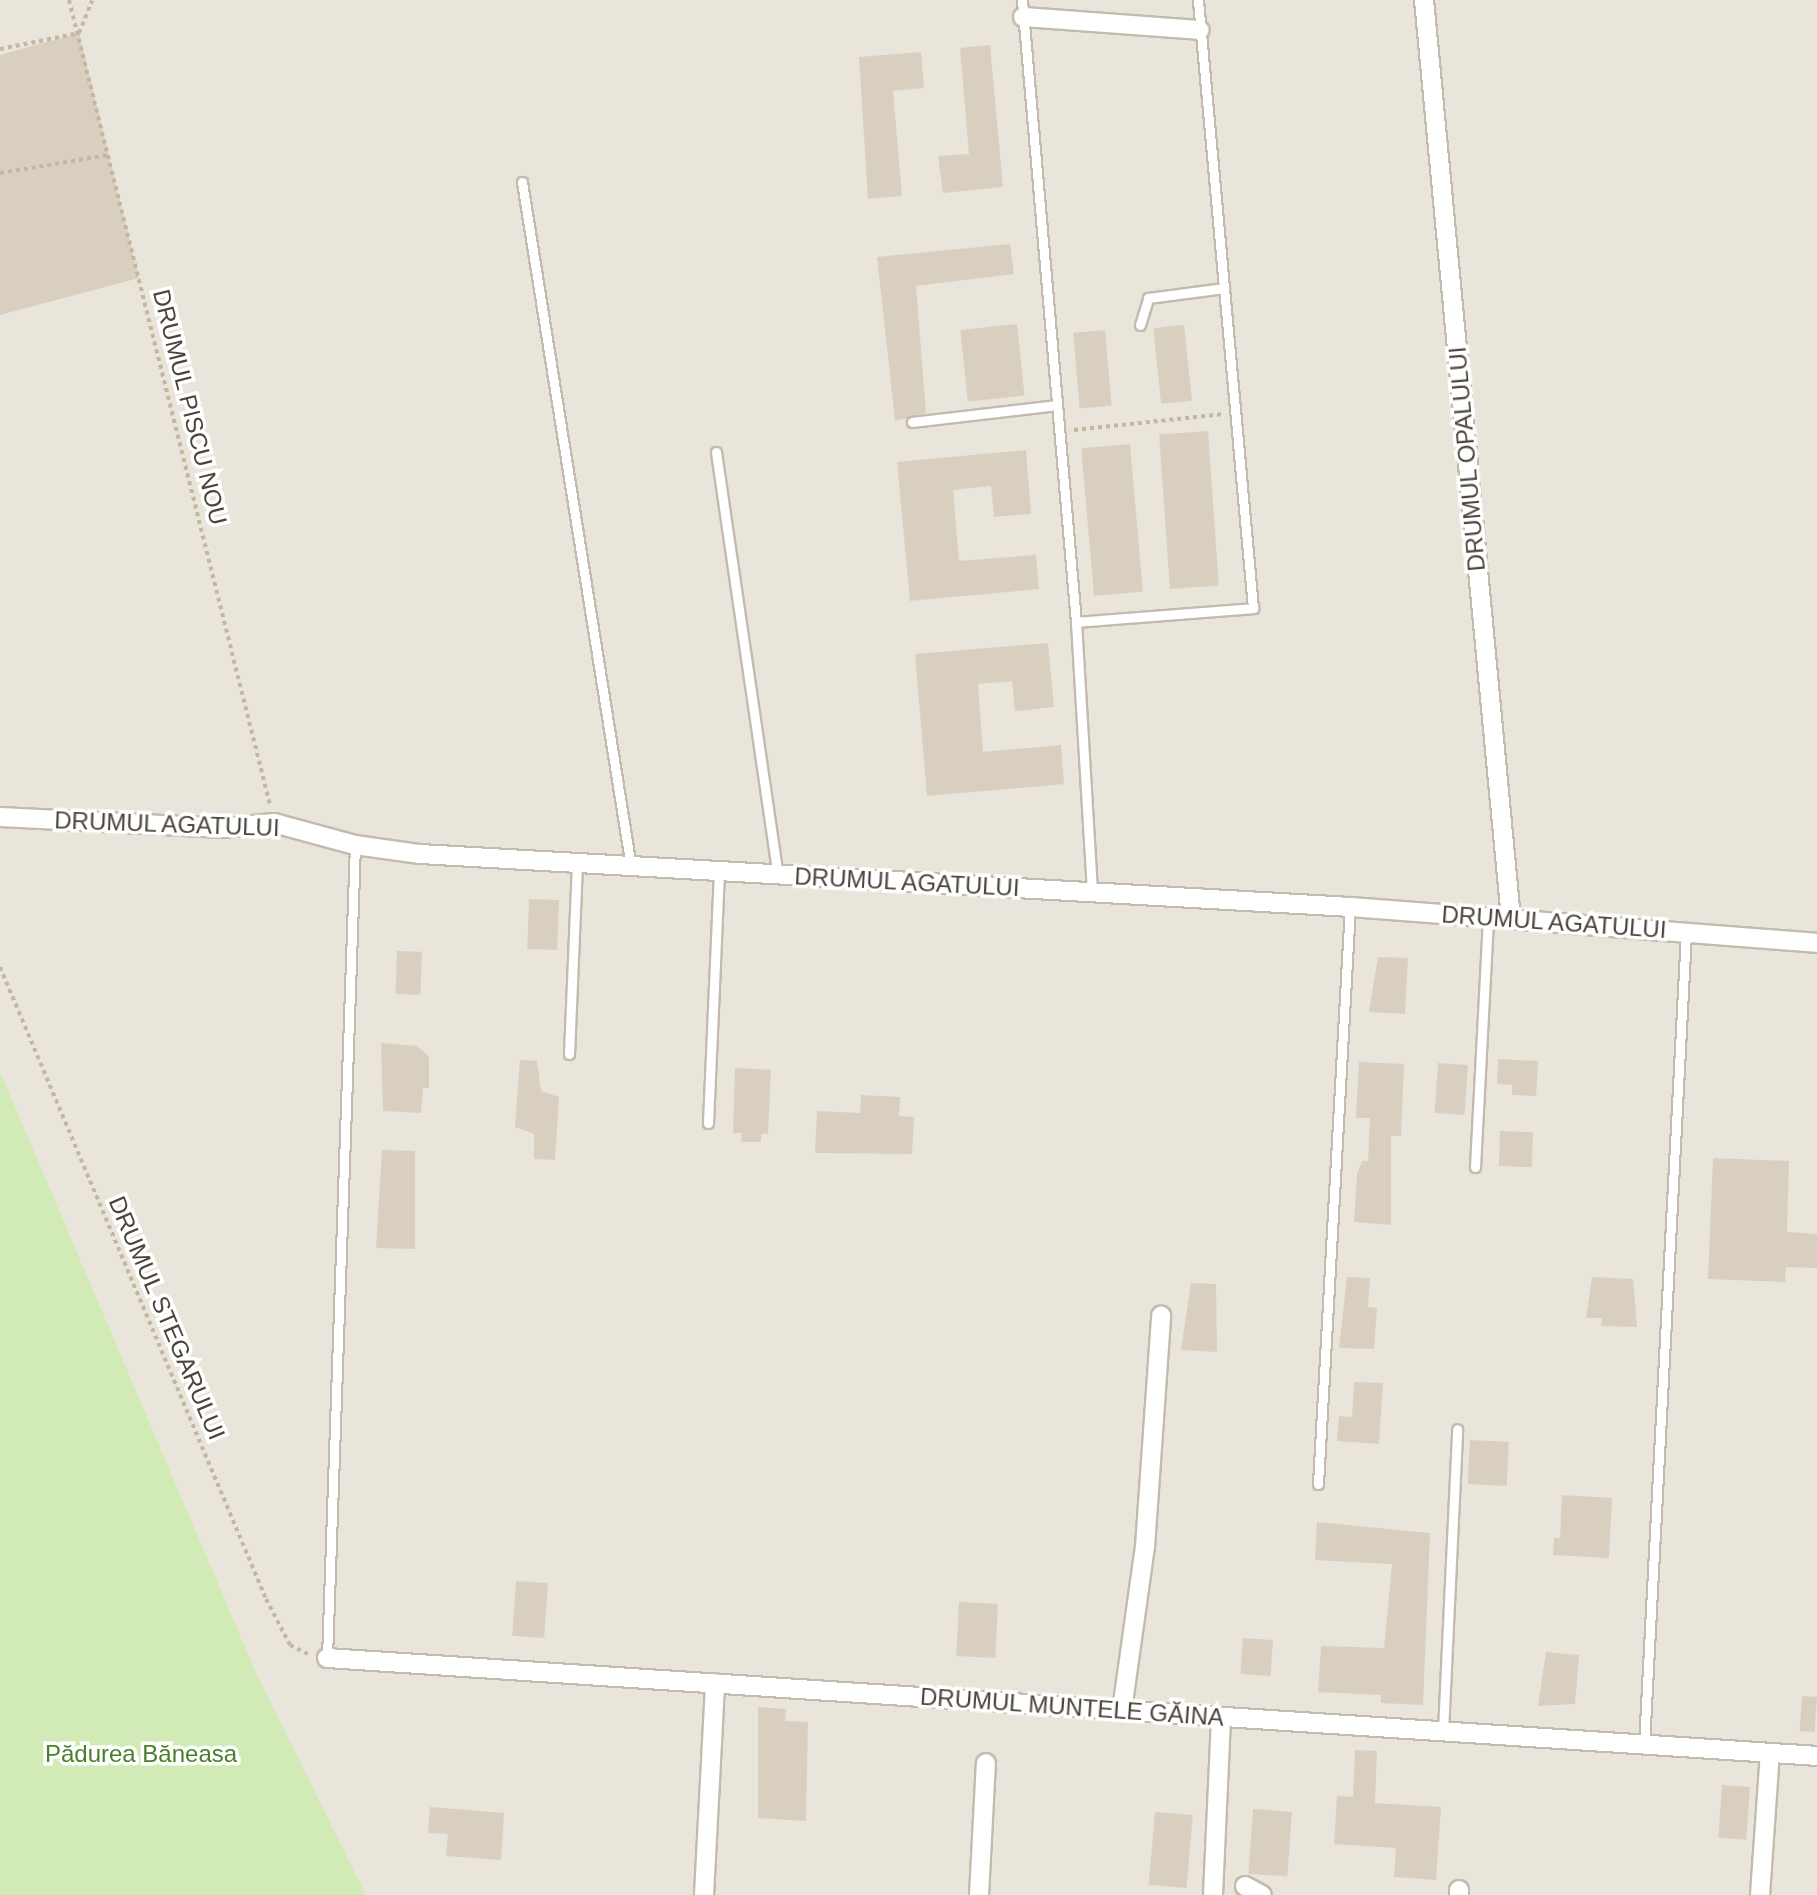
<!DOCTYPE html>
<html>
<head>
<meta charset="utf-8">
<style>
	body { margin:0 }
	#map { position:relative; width:1817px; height:1895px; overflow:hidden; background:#f6f3ec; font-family:Arial,sans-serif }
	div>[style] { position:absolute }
	.residential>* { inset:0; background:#eae5da }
	.green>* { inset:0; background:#d2eab5 }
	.building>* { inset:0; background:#d8cfc1; transform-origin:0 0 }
	.path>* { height:4px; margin-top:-2px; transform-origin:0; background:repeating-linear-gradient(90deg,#c4b79f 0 4px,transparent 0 8px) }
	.roads { filter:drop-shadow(2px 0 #c2bbae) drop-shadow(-2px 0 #c2bbae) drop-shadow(0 2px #c2bbae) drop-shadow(0 -2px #c2bbae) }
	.service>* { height:9px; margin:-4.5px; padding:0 4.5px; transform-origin:4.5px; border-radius:4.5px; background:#fff }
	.minor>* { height:18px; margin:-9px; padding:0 9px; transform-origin:9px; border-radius:9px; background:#fff }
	span { translate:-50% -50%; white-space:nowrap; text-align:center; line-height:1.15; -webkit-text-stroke:7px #fff; paint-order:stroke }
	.street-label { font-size:24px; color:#4b4439 }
	.park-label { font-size:24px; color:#4a7f2a }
</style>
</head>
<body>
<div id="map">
	<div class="residential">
		<i style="clip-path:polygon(0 0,1817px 0,1817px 1895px,366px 1895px,255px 1670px,0 1071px)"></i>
	</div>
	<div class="green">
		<i style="clip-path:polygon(0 1071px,255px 1670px,366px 1895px,0 1895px)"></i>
	</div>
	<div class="building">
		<i style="clip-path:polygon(79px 33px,139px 278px,0 315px,0 55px)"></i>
		<i style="clip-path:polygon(990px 45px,1003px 187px,943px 193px,938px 156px,969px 154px,960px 48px)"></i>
		<i style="clip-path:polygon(921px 52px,924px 88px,893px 91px,902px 196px,868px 199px,859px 57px)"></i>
		<i style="clip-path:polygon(1010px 244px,1014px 274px,916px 286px,926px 413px,895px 421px,877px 257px)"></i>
		<i style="left:1017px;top:324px;width:72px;height:57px;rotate:84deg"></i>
		<i style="left:1184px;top:325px;width:76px;height:31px;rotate:84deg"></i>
		<i style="left:1105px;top:330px;width:76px;height:32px;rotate:85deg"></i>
		<i style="left:1208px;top:431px;width:155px;height:49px;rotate:86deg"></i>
		<i style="left:1130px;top:444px;width:148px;height:49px;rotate:85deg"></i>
		<i style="clip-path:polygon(1026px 450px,1031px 514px,994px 517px,991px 486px,953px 490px,959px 561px,1036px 555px,1039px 589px,910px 601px,897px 462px)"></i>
		<i style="clip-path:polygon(1048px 643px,1054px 707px,1015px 711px,1012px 681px,978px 684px,983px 752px,1061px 745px,1064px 784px,927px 796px,915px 654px)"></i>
		<i style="left:529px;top:899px;width:30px;height:50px;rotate:2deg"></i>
		<i style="left:397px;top:951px;width:25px;height:43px;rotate:2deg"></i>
		<i style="clip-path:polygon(1378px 957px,1408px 958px,1405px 1014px,1369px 1012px)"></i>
		<i style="clip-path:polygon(381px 1043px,417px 1046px,429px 1057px,429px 1088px,423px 1088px,421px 1113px,383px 1111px)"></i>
		<i style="clip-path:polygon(1498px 1059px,1538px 1061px,1536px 1096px,1512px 1095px,1512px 1085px,1497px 1084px)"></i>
		<i style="clip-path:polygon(520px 1060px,537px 1061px,541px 1091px,559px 1097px,555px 1160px,534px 1159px,534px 1134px,515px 1127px)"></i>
		<i style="clip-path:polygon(1359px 1062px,1404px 1064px,1401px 1136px,1391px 1136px,1391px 1225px,1354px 1222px,1357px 1174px,1362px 1161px,1368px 1161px,1370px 1118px,1356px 1118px)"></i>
		<i style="left:1438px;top:1063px;width:30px;height:50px;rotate:4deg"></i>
		<i style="clip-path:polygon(735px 1068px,771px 1070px,768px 1134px,761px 1134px,761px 1142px,741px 1142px,742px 1133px,733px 1133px)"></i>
		<i style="clip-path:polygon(861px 1095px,900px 1097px,899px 1116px,914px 1117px,912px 1154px,815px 1153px,817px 1111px,860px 1113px)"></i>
		<i style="left:1500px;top:1131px;width:33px;height:35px;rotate:2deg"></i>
		<i style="clip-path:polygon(382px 1150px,415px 1151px,415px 1249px,376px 1248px)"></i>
		<i style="clip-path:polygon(1713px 1158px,1789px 1161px,1787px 1232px,1817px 1234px,1817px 1268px,1786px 1267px,1785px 1282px,1708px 1279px)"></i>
		<i style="clip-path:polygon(1347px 1277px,1370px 1278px,1368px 1307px,1377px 1308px,1374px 1349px,1339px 1348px)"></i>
		<i style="clip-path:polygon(1592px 1277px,1633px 1279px,1637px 1327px,1601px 1326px,1602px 1318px,1586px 1318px)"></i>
		<i style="clip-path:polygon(1191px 1283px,1216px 1284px,1217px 1352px,1181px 1350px)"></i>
		<i style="clip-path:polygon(1354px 1382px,1383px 1383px,1379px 1444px,1337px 1441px,1339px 1416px,1352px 1417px)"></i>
		<i style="left:1470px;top:1440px;width:39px;height:44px;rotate:3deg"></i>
		<i style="clip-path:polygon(1562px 1495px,1612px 1498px,1609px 1558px,1553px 1555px,1554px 1538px,1560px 1538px)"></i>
		<i style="clip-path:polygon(1317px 1522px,1430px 1533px,1423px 1705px,1381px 1703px,1381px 1695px,1318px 1692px,1321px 1646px,1384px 1648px,1392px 1564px,1315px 1560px)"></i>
		<i style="left:516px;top:1581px;width:32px;height:55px;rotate:4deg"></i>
		<i style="left:959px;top:1602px;width:39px;height:54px;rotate:3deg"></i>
		<i style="left:1243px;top:1638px;width:30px;height:36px;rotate:4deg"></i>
		<i style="clip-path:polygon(1546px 1652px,1579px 1655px,1575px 1704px,1538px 1706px)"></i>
		<i style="left:1802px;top:1696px;width:15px;height:35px;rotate:4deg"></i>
		<i style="clip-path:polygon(758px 1707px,786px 1709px,785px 1721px,808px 1722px,806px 1821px,758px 1818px)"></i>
		<i style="clip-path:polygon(1355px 1750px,1377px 1751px,1375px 1803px,1441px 1807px,1436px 1880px,1394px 1877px,1396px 1848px,1334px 1844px,1337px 1796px,1353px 1797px)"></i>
		<i style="left:1722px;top:1785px;width:28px;height:53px;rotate:4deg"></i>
		<i style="clip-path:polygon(430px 1807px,504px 1813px,501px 1860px,446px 1856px,448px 1834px,428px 1833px)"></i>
		<i style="left:1253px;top:1809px;width:39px;height:65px;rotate:4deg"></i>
		<i style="left:1155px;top:1812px;width:38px;height:73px;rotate:5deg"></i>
	</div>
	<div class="path">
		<i style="left:69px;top:0;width:830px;rotate:75.98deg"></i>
		<i style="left:0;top:49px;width:81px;rotate:-11.4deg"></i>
		<i style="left:79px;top:33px;width:35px;rotate:-68deg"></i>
		<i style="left:0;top:173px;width:110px;rotate:-9.4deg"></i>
		<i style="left:1074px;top:430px;width:151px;rotate:-6.1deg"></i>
		<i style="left:0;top:967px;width:686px;rotate:67.17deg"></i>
		<i style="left:266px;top:1599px;width:52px;rotate:62.4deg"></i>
		<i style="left:290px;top:1645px;width:20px;rotate:27deg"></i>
	</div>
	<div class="roads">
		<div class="service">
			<i style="left:1022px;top:0;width:624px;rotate:85.04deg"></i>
			<i style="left:1076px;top:622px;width:270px;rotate:86.6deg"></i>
			<i style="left:522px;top:182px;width:694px;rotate:80.96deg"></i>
			<i style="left:1140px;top:325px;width:28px;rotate:-73deg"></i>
			<i style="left:1148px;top:298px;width:77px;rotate:-7.5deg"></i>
			<i style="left:912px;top:422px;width:146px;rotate:-6.7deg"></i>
			<i style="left:716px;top:452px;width:428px;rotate:81.7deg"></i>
			<i style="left:1076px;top:622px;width:178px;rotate:-4.5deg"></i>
			<i style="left:1253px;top:608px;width:610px;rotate:-95.17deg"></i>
			<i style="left:569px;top:1054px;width:190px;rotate:-87.6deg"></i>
			<i style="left:708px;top:1123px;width:251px;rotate:-87.5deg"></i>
			<i style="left:1475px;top:1167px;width:251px;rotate:-87deg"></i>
			<i style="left:1318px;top:1484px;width:578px;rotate:-86.83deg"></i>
			<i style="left:327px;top:1658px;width:813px;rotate:-88.03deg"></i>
			<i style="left:1443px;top:1731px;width:302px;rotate:-87.3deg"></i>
			<i style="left:1644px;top:1745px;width:814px;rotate:-87.04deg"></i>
		</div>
		<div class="minor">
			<i style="left:1424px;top:0;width:922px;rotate:84.59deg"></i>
			<i style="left:1023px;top:17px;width:177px;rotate:4.2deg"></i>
			<i style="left:0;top:817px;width:224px;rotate:2.8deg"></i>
			<i style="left:224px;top:828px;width:50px;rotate:-5.7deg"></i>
			<i style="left:274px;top:823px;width:84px;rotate:15.2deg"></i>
			<i style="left:355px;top:845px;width:66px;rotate:7.9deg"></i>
			<i style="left:420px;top:854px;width:932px;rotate:3.26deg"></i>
			<i style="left:1350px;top:907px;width:468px;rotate:4.4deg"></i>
			<i style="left:327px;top:1658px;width:1493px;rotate:3.76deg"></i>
			<i style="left:1122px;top:1710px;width:165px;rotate:-82deg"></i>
			<i style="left:1145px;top:1547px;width:232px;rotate:-86deg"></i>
			<i style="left:1245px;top:1886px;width:19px;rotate:28deg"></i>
			<i style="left:704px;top:1895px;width:212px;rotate:-87deg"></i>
			<i style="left:979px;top:1895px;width:132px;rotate:-87deg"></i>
			<i style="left:1213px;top:1895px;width:178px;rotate:-87.4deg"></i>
			<i style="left:1459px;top:1895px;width:5px;rotate:-90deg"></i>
			<i style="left:1760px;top:1895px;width:142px;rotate:-86deg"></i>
		</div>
	</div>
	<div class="street-label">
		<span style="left:190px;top:407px;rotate:76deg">DRUMUL PISCU NOU</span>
		<span style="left:1467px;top:459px;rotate:-95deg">DRUMUL OPALULUI</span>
		<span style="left:167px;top:824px;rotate:2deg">DRUMUL AGATULUI</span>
		<span style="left:907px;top:882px;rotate:3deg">DRUMUL AGATULUI</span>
		<span style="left:1554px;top:922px;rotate:4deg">DRUMUL AGATULUI</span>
		<span style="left:167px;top:1318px;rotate:67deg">DRUMUL STEGARULUI</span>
		<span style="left:1072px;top:1707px;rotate:4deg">DRUMUL MUNTELE GĂINA</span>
	</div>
	<div class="park-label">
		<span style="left:141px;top:1754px">Pădurea Băneasa</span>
	</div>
</div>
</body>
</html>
